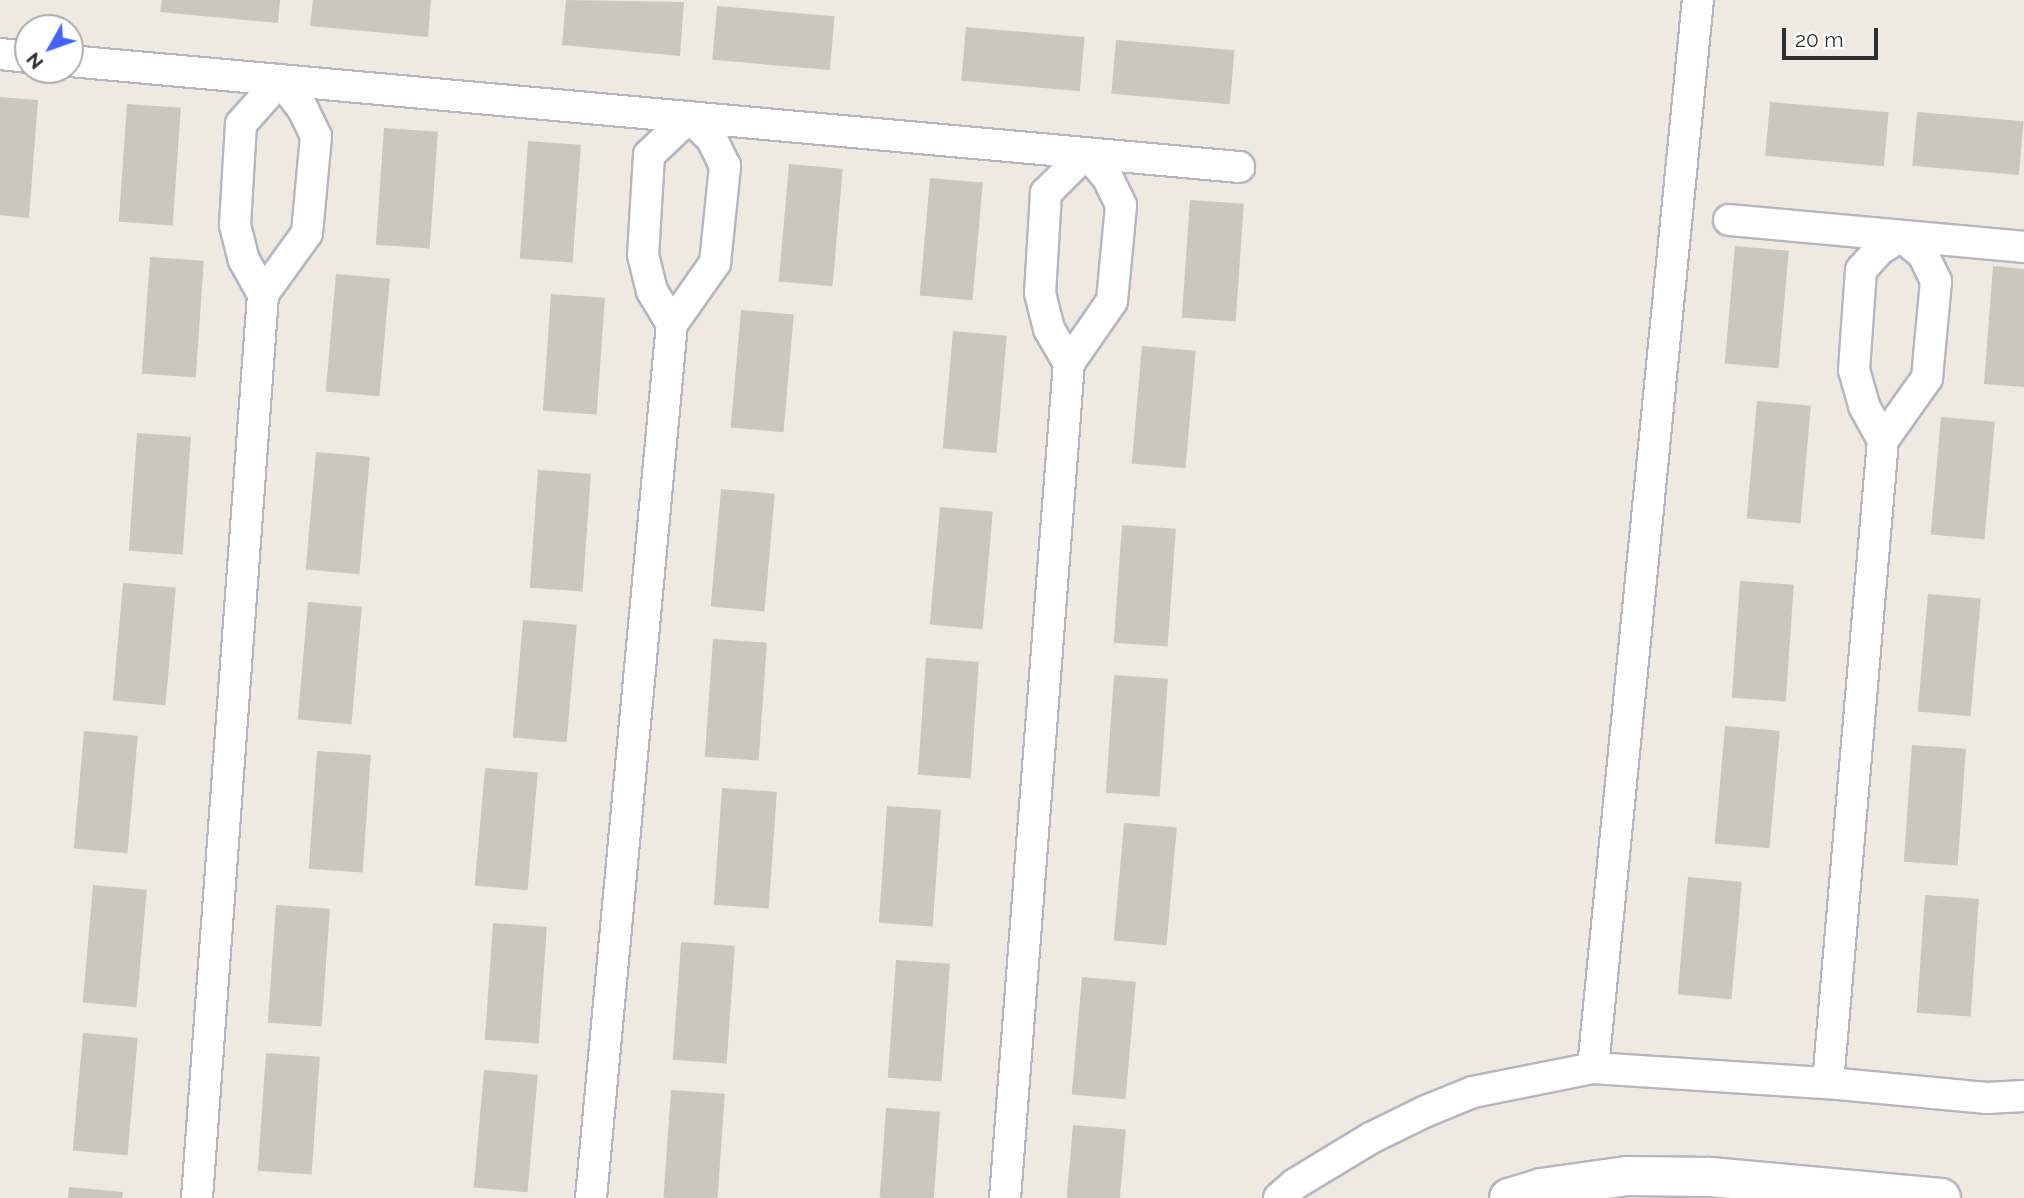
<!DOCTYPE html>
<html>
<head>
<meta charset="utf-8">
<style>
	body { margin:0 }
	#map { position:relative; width:2024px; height:1198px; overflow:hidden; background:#efe9e1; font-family:Raleway,sans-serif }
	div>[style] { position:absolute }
	.building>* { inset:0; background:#cbc7bf; transform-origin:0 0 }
	.roads { filter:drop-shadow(2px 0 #b4b7c1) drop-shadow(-2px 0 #b4b7c1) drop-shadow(0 2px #b4b7c1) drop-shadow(0 -2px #b4b7c1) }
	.street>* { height:30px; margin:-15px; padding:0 15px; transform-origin:15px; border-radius:15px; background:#fff }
	.secondary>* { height:38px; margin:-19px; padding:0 19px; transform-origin:19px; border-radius:19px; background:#fff }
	span { translate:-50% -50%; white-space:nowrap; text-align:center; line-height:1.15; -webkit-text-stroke:6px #fff; paint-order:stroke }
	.north { position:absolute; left:14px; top:14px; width:70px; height:70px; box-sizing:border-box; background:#fff; border:2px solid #ababab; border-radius:50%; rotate:230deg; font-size:19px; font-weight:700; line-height:28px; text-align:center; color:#2e2e2e }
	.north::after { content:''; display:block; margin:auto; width:24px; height:32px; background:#4264fb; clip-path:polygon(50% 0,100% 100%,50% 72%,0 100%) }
	.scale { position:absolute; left:1782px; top:28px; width:96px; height:32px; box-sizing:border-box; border:4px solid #2e2e2e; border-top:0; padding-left:9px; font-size:21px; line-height:24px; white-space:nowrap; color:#2e2e2e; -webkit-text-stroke:5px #fff; paint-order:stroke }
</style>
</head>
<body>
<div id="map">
	<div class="building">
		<i style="clip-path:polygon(162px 0,280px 0,278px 23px,160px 12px)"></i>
		<i style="clip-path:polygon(313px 0,431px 0,428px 37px,310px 26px)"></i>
		<i style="clip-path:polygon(566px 0,684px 2px,680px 56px,562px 45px)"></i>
		<i style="left:717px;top:6px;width:118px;height:54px;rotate:5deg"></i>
		<i style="left:966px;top:27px;width:119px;height:54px;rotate:5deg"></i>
		<i style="left:1116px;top:40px;width:119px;height:54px;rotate:5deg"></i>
		<i style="clip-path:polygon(0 97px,38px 100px,29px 218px,0 215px)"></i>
		<i style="left:1770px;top:102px;width:119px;height:54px;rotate:5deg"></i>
		<i style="left:127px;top:104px;width:54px;height:118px;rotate:4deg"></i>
		<i style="left:1917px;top:112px;width:107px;height:54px;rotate:5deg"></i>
		<i style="left:384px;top:128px;width:54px;height:117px;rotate:4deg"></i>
		<i style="left:528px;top:141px;width:53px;height:118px;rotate:4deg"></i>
		<i style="left:789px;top:164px;width:54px;height:118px;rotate:5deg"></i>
		<i style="left:930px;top:178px;width:53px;height:118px;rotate:5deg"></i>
		<i style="left:1190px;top:200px;width:54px;height:118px;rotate:4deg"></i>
		<i style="left:1735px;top:246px;width:54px;height:118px;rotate:5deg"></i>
		<i style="left:150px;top:257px;width:54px;height:117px;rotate:4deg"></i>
		<i style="clip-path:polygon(1993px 266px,2024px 269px,2024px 387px,1984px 384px)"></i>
		<i style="left:336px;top:274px;width:54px;height:118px;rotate:5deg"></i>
		<i style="left:551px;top:294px;width:54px;height:117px;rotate:4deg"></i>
		<i style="left:741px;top:310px;width:53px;height:118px;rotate:5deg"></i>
		<i style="left:953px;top:331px;width:54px;height:118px;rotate:5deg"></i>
		<i style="left:1142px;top:346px;width:54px;height:118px;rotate:5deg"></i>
		<i style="left:1757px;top:401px;width:54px;height:118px;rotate:5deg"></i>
		<i style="left:1941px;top:417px;width:54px;height:118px;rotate:5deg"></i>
		<i style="left:137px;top:433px;width:54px;height:118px;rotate:4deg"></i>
		<i style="left:316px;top:452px;width:54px;height:118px;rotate:5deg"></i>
		<i style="left:538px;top:470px;width:53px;height:118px;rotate:4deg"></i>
		<i style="left:721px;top:489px;width:54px;height:118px;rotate:5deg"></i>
		<i style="left:940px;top:507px;width:53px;height:118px;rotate:5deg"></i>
		<i style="left:1122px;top:525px;width:54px;height:118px;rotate:4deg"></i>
		<i style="left:1740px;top:581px;width:54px;height:117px;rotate:4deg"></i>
		<i style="left:123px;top:583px;width:53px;height:118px;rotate:5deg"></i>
		<i style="left:1928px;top:594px;width:53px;height:118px;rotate:5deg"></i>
		<i style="left:308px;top:602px;width:54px;height:118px;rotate:5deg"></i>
		<i style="left:523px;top:620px;width:54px;height:118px;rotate:5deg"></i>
		<i style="left:713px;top:639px;width:54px;height:118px;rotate:4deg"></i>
		<i style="left:926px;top:658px;width:53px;height:117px;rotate:4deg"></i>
		<i style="left:1114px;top:675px;width:54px;height:118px;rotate:4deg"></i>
		<i style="left:1725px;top:726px;width:55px;height:118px;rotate:5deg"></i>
		<i style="left:84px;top:731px;width:54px;height:118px;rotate:5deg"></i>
		<i style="left:1912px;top:745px;width:54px;height:117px;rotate:4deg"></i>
		<i style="left:317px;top:751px;width:54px;height:118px;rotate:4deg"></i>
		<i style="left:485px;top:768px;width:53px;height:118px;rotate:5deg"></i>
		<i style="left:722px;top:788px;width:55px;height:117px;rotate:4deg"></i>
		<i style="left:887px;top:806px;width:54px;height:117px;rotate:4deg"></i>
		<i style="left:1124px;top:823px;width:53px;height:118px;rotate:5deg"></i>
		<i style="left:1688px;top:877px;width:54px;height:118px;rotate:5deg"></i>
		<i style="left:93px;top:885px;width:54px;height:118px;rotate:5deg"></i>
		<i style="left:1925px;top:895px;width:54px;height:118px;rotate:4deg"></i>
		<i style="left:276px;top:905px;width:54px;height:118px;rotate:4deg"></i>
		<i style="left:493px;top:923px;width:54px;height:117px;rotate:4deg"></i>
		<i style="left:681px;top:942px;width:54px;height:118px;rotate:4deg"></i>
		<i style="left:896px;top:960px;width:54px;height:118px;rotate:4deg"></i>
		<i style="left:1082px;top:977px;width:54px;height:118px;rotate:5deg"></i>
		<i style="left:83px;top:1033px;width:55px;height:118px;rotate:5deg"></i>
		<i style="left:266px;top:1053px;width:54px;height:118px;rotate:4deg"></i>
		<i style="left:484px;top:1070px;width:54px;height:118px;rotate:5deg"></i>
		<i style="left:671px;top:1090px;width:54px;height:108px;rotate:4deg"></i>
		<i style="left:886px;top:1108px;width:54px;height:90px;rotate:4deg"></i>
		<i style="left:1073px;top:1125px;width:53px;height:73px;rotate:5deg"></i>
		<i style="clip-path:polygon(69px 1187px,123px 1192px,122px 1198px,68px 1198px)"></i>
	</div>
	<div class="roads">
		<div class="street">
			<i style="left:0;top:54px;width:28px;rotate:6deg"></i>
			<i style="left:70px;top:61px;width:1174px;rotate:5.18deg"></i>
			<i style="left:1729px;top:220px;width:296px;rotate:5.2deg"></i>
			<i style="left:1593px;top:1068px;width:1073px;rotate:-84.39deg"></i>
			<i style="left:1828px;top:1083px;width:645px;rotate:-85.11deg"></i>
			<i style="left:1883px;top:440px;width:76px;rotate:-54.6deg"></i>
			<i style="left:1927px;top:378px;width:97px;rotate:-84.7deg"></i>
			<i style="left:1936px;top:281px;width:30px;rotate:-116deg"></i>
			<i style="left:1923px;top:254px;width:28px;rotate:-141deg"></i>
			<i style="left:1901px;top:236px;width:25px;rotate:148deg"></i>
			<i style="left:1880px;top:249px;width:28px;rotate:132deg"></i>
			<i style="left:1861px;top:270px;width:100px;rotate:94deg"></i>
			<i style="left:1854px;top:370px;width:37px;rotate:74deg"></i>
			<i style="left:1864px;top:406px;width:39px;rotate:61deg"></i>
			<i style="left:197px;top:1198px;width:906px;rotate:-85.82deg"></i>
			<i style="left:263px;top:294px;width:75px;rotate:-54.2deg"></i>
			<i style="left:307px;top:233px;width:97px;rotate:-84.7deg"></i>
			<i style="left:316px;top:136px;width:30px;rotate:-116deg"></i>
			<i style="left:303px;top:109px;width:37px;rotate:-128deg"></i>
			<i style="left:280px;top:80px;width:59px;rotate:131.6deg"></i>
			<i style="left:241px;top:124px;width:101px;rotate:93.4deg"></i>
			<i style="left:235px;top:225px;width:36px;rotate:76deg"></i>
			<i style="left:244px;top:260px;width:39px;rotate:61deg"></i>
			<i style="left:591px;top:1198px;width:878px;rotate:-84.71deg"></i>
			<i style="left:672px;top:324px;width:75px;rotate:-54.8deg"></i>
			<i style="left:715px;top:263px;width:98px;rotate:-84.1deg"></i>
			<i style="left:725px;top:166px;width:30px;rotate:-116deg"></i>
			<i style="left:712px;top:139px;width:32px;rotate:-136deg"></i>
			<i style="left:689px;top:117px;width:55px;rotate:136.5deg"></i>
			<i style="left:649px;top:155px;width:100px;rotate:93.4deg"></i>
			<i style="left:643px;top:255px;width:37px;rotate:76deg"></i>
			<i style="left:652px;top:291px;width:39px;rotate:59deg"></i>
			<i style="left:1005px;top:1198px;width:837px;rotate:-85.62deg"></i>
			<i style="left:1069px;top:363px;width:75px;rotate:-55.3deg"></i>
			<i style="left:1112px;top:301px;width:96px;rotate:-84.6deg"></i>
			<i style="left:1121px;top:205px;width:30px;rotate:-116deg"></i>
			<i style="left:1108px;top:178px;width:33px;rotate:-131deg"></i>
			<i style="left:1086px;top:153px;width:57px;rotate:135deg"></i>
			<i style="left:1046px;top:193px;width:100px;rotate:93.4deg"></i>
			<i style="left:1040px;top:293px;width:37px;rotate:76deg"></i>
			<i style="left:1049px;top:329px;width:39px;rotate:60deg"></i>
			<i style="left:1279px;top:1198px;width:21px;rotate:-41deg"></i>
			<i style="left:1295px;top:1184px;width:89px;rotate:-31.2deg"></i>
			<i style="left:1371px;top:1138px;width:59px;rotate:-26.1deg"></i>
			<i style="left:1424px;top:1112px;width:53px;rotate:-22.2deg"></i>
			<i style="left:1473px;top:1092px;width:122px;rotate:-11.3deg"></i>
			<i style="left:1593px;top:1068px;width:235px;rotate:3.7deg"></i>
			<i style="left:1828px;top:1083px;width:160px;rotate:5.4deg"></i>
			<i style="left:1987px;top:1098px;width:37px;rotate:-3deg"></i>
		</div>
		<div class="secondary">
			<i style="left:1509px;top:1198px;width:34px;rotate:-17deg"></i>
			<i style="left:1541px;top:1188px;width:88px;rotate:-7.9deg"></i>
			<i style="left:1628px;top:1176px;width:82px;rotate:0.7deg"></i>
			<i style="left:1710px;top:1177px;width:232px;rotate:5.2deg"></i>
		</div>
	</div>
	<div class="north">N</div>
	<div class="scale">20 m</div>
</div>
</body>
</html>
